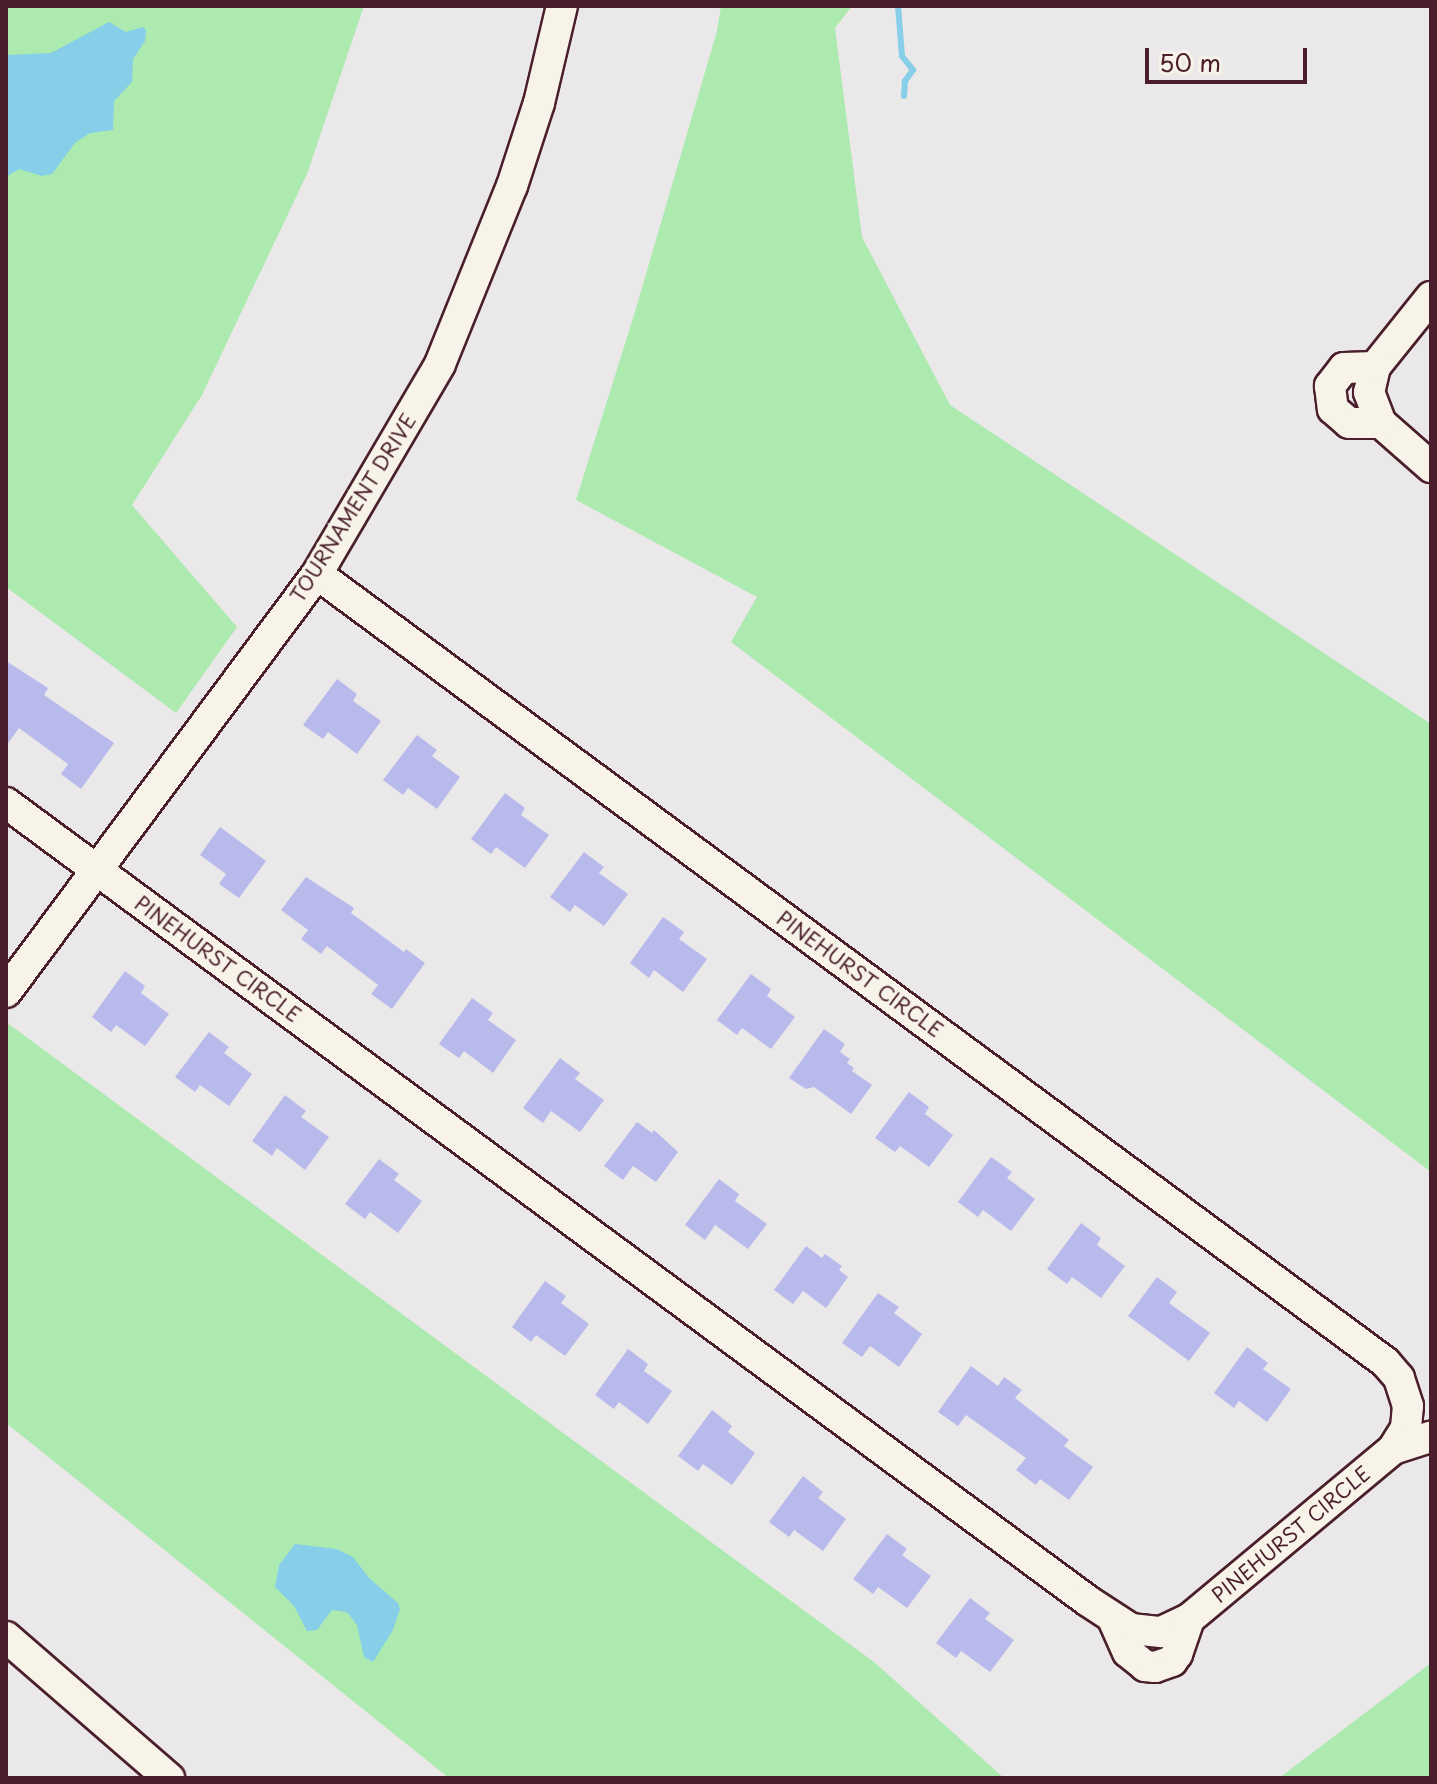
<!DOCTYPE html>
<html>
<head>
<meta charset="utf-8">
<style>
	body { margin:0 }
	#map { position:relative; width:1437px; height:1784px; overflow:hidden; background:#ebe8e9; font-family:"Playpen Sans",sans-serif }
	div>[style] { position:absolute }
	.green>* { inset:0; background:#aceab0 }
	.water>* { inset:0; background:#87cfe8 }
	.stream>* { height:6px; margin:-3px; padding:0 3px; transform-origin:3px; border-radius:3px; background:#87cfe8 }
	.building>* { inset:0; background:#b9baec }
	.roads { filter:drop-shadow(2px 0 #4a1f2b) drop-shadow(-2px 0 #4a1f2b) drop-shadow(0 2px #4a1f2b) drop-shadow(0 -2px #4a1f2b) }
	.minor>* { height:30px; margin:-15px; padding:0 15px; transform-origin:15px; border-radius:15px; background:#f7f3e8 }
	span { translate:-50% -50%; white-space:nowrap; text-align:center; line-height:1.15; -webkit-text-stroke:6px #f7f3e8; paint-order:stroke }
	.street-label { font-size:20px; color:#4a1f2b }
	.frame { position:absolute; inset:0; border:8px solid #4a1f2b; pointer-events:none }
	.scale { position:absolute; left:1145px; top:48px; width:162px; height:36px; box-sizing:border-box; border:4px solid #4a1f2b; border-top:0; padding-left:10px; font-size:24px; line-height:28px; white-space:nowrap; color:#4a1f2b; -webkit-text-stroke:6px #f7f3e8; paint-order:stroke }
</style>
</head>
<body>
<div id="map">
	<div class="green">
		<i style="clip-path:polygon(6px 6px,364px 6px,307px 174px,202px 395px,132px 505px,237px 627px,176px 713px,6px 587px)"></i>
		<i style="clip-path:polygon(721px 6px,852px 6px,835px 28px,862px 237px,950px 405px,1431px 724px,1431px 1172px,731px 642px,757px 597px,576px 500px,634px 315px,717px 31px)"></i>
		<i style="clip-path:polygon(6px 1022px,874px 1662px,1004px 1778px,449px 1778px,6px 1423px)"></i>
		<i style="clip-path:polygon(1431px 1663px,1431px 1778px,1279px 1778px)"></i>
	</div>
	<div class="water">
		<i style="clip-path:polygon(109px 22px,126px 32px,143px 27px,146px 30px,145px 41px,133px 59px,132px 82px,114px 101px,113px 130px,90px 133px,75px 143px,52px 174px,42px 176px,19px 169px,6px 177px,6px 55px,51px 53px)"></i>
		<i style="clip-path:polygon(295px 1544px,337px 1549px,353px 1557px,370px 1579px,398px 1603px,400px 1609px,393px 1630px,373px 1662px,364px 1657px,357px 1625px,347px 1612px,332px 1610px,317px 1630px,307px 1631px,294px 1606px,275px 1587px,279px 1565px)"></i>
	</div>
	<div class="stream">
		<i style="left:898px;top:6px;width:50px;rotate:85.4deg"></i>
		<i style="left:902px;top:56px;width:18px;rotate:52deg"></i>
		<i style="left:913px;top:70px;width:14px;rotate:126deg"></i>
		<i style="left:905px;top:81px;width:15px;rotate:94deg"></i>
	</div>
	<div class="building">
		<i style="clip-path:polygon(6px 661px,48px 688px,44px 695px,114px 743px,81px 789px,61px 774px,68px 764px,19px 728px,6px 746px)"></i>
		<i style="clip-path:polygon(337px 679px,357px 694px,353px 701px,381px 721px,357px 754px,328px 732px,323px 739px,303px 725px)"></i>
		<i style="clip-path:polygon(417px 735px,437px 750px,432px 756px,460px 777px,437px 809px,408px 788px,403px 795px,383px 780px)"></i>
		<i style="clip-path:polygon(505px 793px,525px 808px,521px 815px,549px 835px,525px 868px,496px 847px,491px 854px,471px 839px)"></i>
		<i style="clip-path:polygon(220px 827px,266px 861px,239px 898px,219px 884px,226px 874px,200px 855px)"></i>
		<i style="clip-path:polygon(584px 852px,604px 867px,599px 873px,628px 894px,604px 926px,575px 905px,570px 912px,550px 897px)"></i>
		<i style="clip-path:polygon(306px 877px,354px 908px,351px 913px,404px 952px,406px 949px,425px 963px,392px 1009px,371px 994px,378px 985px,327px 946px,321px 954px,301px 939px,308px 930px,281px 910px)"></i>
		<i style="clip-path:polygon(663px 917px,684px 932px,679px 939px,707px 959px,683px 992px,654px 970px,649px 978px,630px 963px)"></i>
		<i style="clip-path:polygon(125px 971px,145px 986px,141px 993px,169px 1014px,145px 1046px,116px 1025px,111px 1032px,92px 1017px)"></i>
		<i style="clip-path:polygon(751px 974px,771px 989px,767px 996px,795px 1017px,771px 1049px,742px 1028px,737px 1035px,717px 1020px)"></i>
		<i style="clip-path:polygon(472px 998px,493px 1013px,488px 1020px,516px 1040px,493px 1073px,464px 1051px,459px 1058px,439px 1044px)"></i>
		<i style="clip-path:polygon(824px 1029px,845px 1044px,840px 1052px,850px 1059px,847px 1063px,854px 1068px,852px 1071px,872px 1085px,851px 1114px,814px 1087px,806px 1089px,789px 1078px)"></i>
		<i style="clip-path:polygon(209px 1032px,229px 1047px,224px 1053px,252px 1074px,229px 1106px,200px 1085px,195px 1092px,175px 1077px)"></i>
		<i style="clip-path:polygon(560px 1058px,580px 1073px,575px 1079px,604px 1100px,580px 1132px,551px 1111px,543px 1123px,523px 1108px)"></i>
		<i style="clip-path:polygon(909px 1092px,929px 1107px,925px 1114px,953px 1135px,929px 1167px,900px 1146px,895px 1152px,875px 1138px)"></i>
		<i style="clip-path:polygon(285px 1095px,306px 1111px,301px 1117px,329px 1137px,305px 1170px,277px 1148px,272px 1156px,252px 1141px)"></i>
		<i style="clip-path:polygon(637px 1122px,652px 1133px,654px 1130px,678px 1152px,656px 1182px,633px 1166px,623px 1180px,604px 1166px)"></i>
		<i style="clip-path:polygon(991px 1157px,1012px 1172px,1007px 1178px,1035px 1199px,1011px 1231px,983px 1210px,978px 1217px,958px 1202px)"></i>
		<i style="clip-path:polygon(379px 1159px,399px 1174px,394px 1180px,422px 1201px,398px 1233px,370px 1212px,365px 1219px,345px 1204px)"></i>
		<i style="clip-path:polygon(719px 1179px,739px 1194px,735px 1201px,767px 1224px,748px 1249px,715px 1225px,705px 1240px,685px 1225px)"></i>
		<i style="clip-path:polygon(1081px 1223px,1101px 1238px,1097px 1245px,1125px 1266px,1101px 1298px,1072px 1277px,1067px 1284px,1047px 1269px)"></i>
		<i style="clip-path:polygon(806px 1246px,822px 1258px,825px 1254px,842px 1266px,839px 1270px,848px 1277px,826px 1308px,803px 1291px,793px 1304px,774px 1290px)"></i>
		<i style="clip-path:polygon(1157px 1277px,1177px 1292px,1169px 1303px,1210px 1333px,1189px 1361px,1128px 1316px)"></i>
		<i style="clip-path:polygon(545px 1281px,566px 1296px,561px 1303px,589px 1324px,565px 1356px,536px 1335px,531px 1342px,512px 1327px)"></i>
		<i style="clip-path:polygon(878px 1293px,899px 1307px,894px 1313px,922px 1334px,899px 1367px,870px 1346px,862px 1357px,842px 1343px)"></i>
		<i style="clip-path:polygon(1247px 1347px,1268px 1363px,1263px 1369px,1291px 1389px,1267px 1422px,1239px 1401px,1234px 1408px,1214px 1393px)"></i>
		<i style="clip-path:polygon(628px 1349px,648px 1364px,644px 1371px,672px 1391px,648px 1424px,619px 1402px,614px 1409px,595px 1395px)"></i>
		<i style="clip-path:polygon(971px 1366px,998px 1386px,1004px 1377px,1022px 1390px,1015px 1398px,1069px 1440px,1064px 1446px,1093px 1467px,1069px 1500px,1040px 1479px,1036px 1485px,1016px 1470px,1026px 1458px,966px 1415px,958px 1426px,938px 1412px)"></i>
		<i style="clip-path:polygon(712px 1410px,732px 1426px,728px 1432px,755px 1453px,732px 1485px,703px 1464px,698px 1471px,678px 1456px)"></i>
		<i style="clip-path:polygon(803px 1476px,823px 1492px,818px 1498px,846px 1519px,823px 1551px,794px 1530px,789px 1537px,769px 1522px)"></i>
		<i style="clip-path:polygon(887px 1534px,907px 1549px,902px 1555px,931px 1576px,907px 1608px,878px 1587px,873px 1594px,853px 1579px)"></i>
		<i style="clip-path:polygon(970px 1598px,990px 1613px,985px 1619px,1014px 1640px,990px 1672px,961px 1651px,956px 1658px,936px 1643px)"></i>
	</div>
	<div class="roads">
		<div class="minor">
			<i style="left:1431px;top:297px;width:90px;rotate:128.7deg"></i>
			<i style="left:1375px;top:367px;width:26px;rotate:103deg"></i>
			<i style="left:1369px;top:392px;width:33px;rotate:69deg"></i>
			<i style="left:1381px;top:423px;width:67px;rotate:41.3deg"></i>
			<i style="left:1375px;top:367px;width:31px;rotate:178deg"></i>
			<i style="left:1344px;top:368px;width:23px;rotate:128deg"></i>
			<i style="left:1330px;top:386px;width:23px;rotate:83deg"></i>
			<i style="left:1333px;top:409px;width:21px;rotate:41deg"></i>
			<i style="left:1349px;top:423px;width:32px"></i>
			<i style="left:6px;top:803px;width:1344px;rotate:36.41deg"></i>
			<i style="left:1088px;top:1601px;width:51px;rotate:33.1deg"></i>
			<i style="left:1131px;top:1629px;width:30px;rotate:6deg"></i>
			<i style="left:1161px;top:1632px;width:31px;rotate:-25deg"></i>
			<i style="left:1189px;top:1619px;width:266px;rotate:-39.8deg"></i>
			<i style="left:1393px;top:1449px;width:25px;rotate:-58deg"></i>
			<i style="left:1406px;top:1428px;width:22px;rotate:-85deg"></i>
			<i style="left:1408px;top:1406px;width:29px;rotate:-108deg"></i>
			<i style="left:1399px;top:1378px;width:21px;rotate:-131deg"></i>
			<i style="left:1385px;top:1362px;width:1327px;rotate:-143.58deg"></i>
			<i style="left:6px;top:992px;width:521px;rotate:-53.35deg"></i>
			<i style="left:317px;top:574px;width:243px;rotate:-59.6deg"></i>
			<i style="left:440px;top:364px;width:192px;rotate:-68deg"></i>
			<i style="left:512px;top:186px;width:87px;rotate:-72deg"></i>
			<i style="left:539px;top:103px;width:100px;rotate:-76.7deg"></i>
			<i style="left:1393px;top:1449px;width:40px;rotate:-18deg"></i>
			<i style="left:1113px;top:1619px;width:36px;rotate:66deg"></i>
			<i style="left:1128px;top:1652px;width:22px;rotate:39deg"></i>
			<i style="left:1145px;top:1666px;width:10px;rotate:6deg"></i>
			<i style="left:1155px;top:1667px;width:18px;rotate:-19deg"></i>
			<i style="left:1172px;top:1661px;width:9px;rotate:-54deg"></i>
			<i style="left:1177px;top:1654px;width:37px;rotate:-71deg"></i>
			<i style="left:6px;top:1637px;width:216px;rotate:40.9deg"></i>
		</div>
	</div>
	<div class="street-label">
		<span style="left:353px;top:508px;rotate:-58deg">TOURNAMENT DRIVE</span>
		<span style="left:218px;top:959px;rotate:36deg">PINEHURST CIRCLE</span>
		<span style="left:860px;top:974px;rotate:36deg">PINEHURST CIRCLE</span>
		<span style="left:1291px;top:1534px;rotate:-40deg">PINEHURST CIRCLE</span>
	</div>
	<div class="frame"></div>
	<div class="scale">50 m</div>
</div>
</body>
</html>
